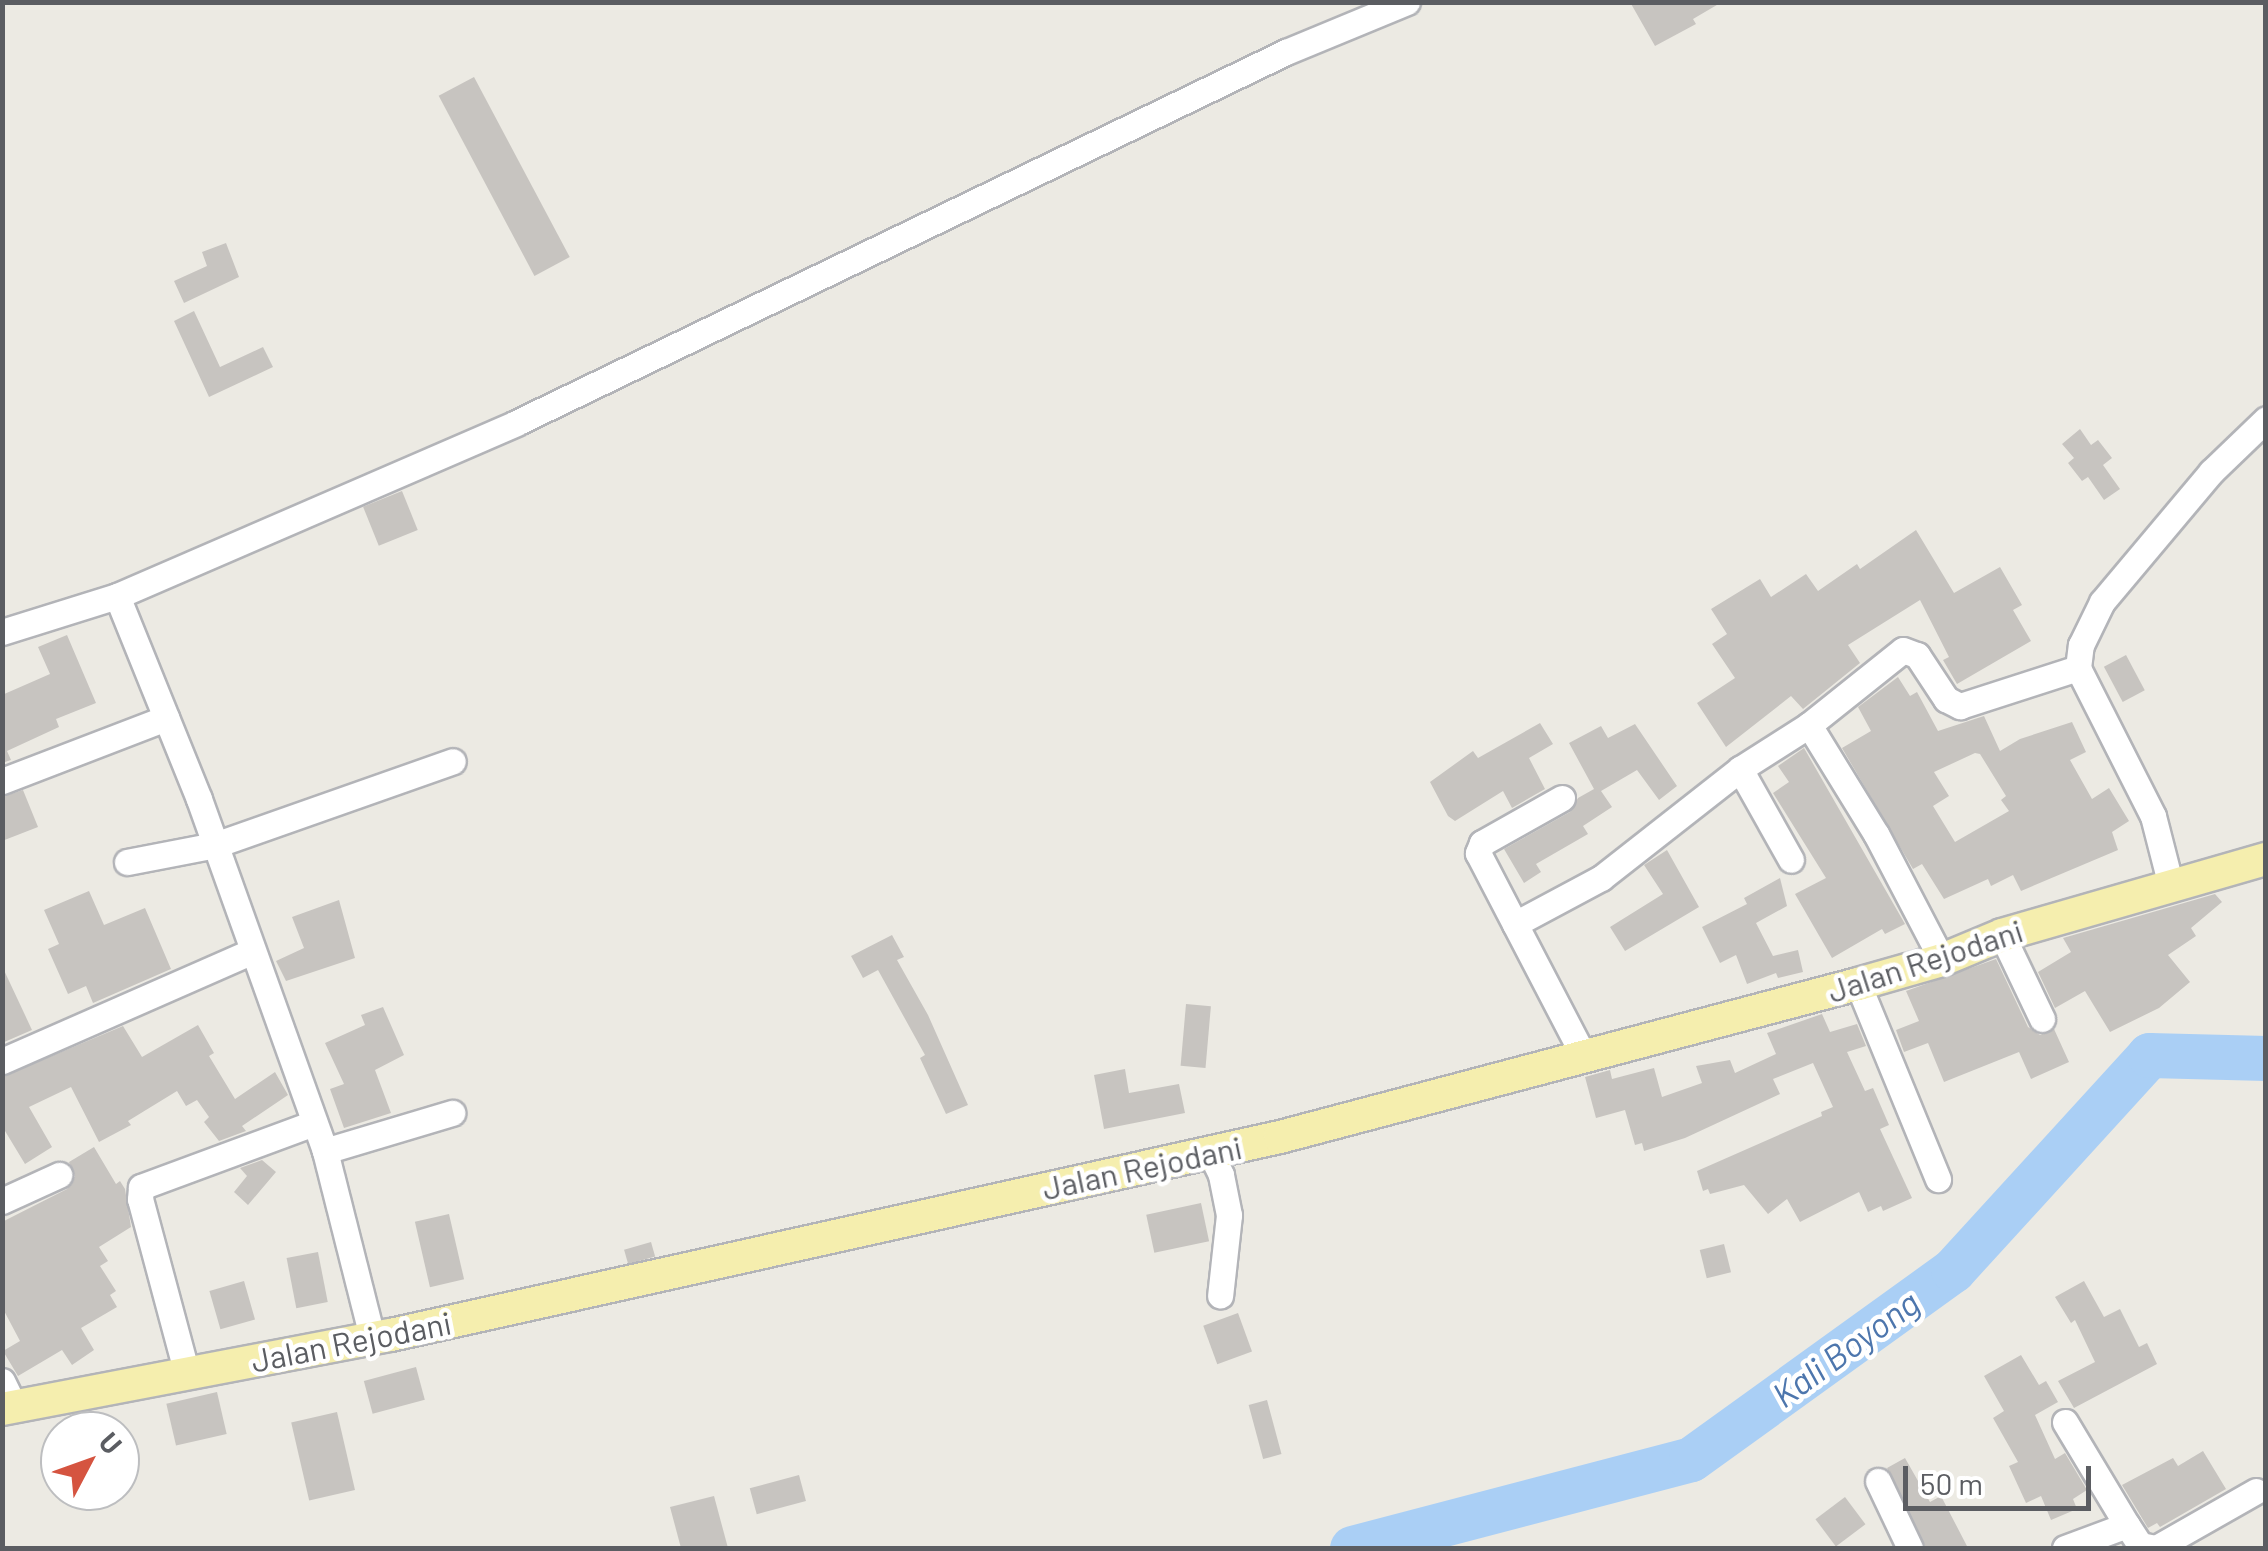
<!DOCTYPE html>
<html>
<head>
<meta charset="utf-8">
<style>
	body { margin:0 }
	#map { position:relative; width:2268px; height:1551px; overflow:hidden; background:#eceae3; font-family:Barlow,sans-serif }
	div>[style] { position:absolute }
	.river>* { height:45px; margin:-22.5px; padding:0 22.5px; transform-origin:22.5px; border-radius:22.5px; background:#aacff5 }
	.building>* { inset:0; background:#c7c4c0; transform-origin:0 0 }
	.roads { filter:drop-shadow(2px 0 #b3b4b8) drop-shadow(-2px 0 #b3b4b8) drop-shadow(0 2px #b3b4b8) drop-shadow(0 -2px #b3b4b8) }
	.minor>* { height:25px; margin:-12.5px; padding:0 12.5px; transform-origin:12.5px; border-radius:12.5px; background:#fff }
	.major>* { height:32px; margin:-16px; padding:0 16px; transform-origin:16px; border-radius:16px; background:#f5eeae }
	span { translate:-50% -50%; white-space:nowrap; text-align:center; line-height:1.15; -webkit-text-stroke:9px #fff; paint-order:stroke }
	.street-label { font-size:32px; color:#5b5d62 }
	.water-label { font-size:35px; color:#4d76ad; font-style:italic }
	.frame { position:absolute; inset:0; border:5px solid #5b5d62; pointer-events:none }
	.north { position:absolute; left:40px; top:1411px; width:100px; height:100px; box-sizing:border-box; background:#fff; border:2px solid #bdbec0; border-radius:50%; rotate:49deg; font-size:28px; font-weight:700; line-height:40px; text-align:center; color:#5b5d62 }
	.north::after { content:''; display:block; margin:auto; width:35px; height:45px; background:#d55440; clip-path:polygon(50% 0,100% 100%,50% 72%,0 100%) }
	.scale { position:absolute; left:1903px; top:1466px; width:188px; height:45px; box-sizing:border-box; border:5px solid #5b5d62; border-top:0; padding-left:12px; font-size:30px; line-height:35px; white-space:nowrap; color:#5b5d62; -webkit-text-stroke:8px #fff; paint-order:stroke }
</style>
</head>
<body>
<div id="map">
	<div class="river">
		<i style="left:1352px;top:1548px;width:350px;rotate:-14.7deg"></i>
		<i style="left:1691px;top:1459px;width:323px;rotate:-35.8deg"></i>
		<i style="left:1953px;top:1270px;width:291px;rotate:-47.6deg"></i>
		<i style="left:2149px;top:1055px;width:117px;rotate:1.5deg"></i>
	</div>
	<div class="building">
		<i style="clip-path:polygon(1630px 2px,1722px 2px,1693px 19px,1696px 24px,1655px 46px)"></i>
		<i style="left:474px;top:77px;width:204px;height:40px;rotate:62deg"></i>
		<i style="clip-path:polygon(226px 243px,239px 277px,184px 303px,174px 281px,207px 266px,202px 252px)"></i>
		<i style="clip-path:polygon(194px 311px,220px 367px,263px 347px,273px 367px,209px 397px,174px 321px)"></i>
		<i style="clip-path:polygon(2080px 429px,2091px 445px,2098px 440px,2112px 458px,2103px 465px,2120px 489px,2104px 500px,2088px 477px,2082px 481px,2068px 463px,2074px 458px,2062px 444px)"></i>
		<i style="left:402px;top:491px;width:42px;height:42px;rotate:68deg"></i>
		<i style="clip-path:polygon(1916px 530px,1954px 593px,2000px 567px,2022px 605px,2013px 610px,2031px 641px,1957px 684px,1943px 660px,1949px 657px,1920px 600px,1848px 645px,1860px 663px,1803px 709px,1791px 696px,1726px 747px,1697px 703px,1735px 678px,1712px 644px,1727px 634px,1711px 609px,1760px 579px,1771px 597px,1806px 574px,1818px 591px,1857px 564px,1860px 569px)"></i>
		<i style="clip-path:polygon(67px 635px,96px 703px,56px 719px,59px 727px,7px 751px,11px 760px,2px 763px,2px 695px,50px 674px,38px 647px)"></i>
		<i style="left:2126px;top:655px;width:40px;height:25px;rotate:62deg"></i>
		<i style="clip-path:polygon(evenodd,1898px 677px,1910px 696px,1917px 692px,1938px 731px,1984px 716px,2000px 751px,2020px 739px,2072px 722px,2086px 752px,2070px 760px,2092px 799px,2109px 788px,2129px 821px,2112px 832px,2118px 850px,2021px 891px,2013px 875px,1991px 886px,1988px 879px,1944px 899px,1922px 864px,1913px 869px,1842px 748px,1871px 731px,1858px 707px,1898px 677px,1975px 753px,1980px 754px,2006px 796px,2001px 800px,2009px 811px,1955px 842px,1933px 806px,1949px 796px,1934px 772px,1975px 753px)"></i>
		<i style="clip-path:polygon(1540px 723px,1553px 744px,1529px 758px,1545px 789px,1512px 808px,1503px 791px,1455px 821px,1448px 816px,1430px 782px,1473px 751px,1478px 758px)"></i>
		<i style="clip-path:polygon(1635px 724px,1677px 786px,1659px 800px,1637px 770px,1601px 791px,1612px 807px,1583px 826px,1588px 834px,1536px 864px,1541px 872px,1524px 883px,1504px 849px,1570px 812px,1578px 798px,1594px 789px,1569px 743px,1601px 726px,1608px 738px)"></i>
		<i style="clip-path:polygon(1804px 748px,1905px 924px,1885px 934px,1882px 929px,1832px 958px,1795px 894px,1826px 878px,1773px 793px,1789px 782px,1778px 766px)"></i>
		<i style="clip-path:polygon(23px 790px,38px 827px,2px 841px,2px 797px)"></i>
		<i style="clip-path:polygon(1667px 850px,1699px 907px,1625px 951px,1610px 927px,1663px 894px,1644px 865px)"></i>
		<i style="clip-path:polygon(1780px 878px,1787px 906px,1756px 923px,1773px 956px,1798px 950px,1803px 972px,1778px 978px,1776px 973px,1747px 984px,1736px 955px,1720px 963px,1702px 927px,1747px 904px,1744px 898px)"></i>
		<i style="clip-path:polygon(89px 891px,104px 925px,145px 908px,171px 969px,93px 1003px,86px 986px,68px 994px,48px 949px,59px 944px,44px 910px)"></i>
		<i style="clip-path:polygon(2215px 894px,2222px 902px,2191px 928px,2196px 936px,2168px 955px,2190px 982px,2159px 1008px,2110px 1032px,2085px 991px,2055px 1008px,2038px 972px,2071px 952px,2063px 938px)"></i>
		<i style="clip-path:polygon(339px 900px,355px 958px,286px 981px,276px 961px,304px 948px,292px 917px)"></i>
		<i style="clip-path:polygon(892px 935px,904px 957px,897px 960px,928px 1015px,968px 1105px,946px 1114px,920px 1058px,925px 1055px,878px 970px,863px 978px,851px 956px)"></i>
		<i style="clip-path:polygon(1996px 959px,2028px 1027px,2040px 1035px,2054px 1029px,2069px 1062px,2031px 1079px,2019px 1052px,1944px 1082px,1928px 1043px,1904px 1052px,1896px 1030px,1919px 1021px,1906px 991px)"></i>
		<i style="clip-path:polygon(2px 966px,32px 1030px,2px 1043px)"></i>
		<i style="left:1186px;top:1004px;width:25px;height:62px;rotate:5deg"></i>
		<i style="clip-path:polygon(383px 1007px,404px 1055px,375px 1070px,391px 1113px,344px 1128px,330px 1089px,344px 1084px,325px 1043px,365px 1025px,361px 1015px)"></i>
		<i style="clip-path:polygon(1822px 1014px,1830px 1032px,1857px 1024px,1866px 1046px,1847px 1052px,1865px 1091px,1873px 1088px,1889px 1125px,1880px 1129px,1912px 1198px,1883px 1211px,1881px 1206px,1868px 1212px,1859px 1192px,1800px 1222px,1787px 1199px,1768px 1214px,1744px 1185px,1710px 1194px,1708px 1189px,1703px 1191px,1697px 1171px,1822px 1116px,1821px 1112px,1833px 1107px,1813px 1063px,1773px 1079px,1780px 1094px,1685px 1138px,1644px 1151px,1642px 1143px,1635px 1145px,1625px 1110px,1596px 1118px,1585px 1077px,1610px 1070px,1612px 1079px,1654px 1068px,1662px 1097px,1702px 1083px,1696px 1066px,1730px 1060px,1735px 1073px,1776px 1054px,1767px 1033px)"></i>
		<i style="clip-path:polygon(198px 1025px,214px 1053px,209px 1056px,235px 1099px,275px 1072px,288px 1095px,242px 1126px,246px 1131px,219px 1141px,204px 1122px,209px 1117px,197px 1100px,186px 1106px,177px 1091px,128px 1121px,131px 1125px,99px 1142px,71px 1087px,29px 1107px,52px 1147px,25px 1164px,2px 1126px,2px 1077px,123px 1026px,142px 1057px)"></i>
		<i style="clip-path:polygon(1125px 1069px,1129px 1093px,1179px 1084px,1185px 1113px,1104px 1129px,1094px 1075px)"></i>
		<i style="clip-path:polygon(94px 1147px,116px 1184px,120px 1181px,125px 1189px,131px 1227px,99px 1247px,108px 1261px,100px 1266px,116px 1291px,110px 1295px,117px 1307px,81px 1328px,94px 1350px,72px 1365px,62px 1350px,18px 1376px,3px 1351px,20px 1341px,2px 1307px,2px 1222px,67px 1189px,75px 1176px,69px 1162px)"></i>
		<i style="clip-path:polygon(262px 1160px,276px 1172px,248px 1205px,234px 1192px,247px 1176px,240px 1168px)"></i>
		<i style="left:1201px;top:1203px;width:39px;height:56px;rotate:78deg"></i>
		<i style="left:449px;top:1214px;width:67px;height:35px;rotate:77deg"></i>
		<i style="left:651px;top:1242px;width:15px;height:28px;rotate:74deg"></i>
		<i style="left:1724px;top:1244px;width:29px;height:25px;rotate:76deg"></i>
		<i style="left:318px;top:1252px;width:51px;height:32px;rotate:79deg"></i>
		<i style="left:244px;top:1281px;width:40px;height:36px;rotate:74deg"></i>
		<i style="clip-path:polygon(2084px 1281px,2104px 1317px,2120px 1309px,2139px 1347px,2147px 1343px,2157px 1364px,2074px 1408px,2058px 1381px,2095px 1362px,2075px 1320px,2071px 1323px,2055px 1297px)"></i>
		<i style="left:1238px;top:1313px;width:41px;height:37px;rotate:70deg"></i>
		<i style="clip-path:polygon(2021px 1355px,2039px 1385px,2046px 1381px,2058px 1402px,2035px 1415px,2055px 1459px,2065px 1453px,2087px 1490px,2073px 1499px,2077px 1509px,2051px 1520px,2041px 1496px,2026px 1503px,2009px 1466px,2018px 1462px,1993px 1418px,2004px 1411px,1984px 1376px)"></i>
		<i style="left:416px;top:1367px;width:34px;height:54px;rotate:75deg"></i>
		<i style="left:217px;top:1392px;width:43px;height:52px;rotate:77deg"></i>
		<i style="left:1267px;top:1400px;width:56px;height:19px;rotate:75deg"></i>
		<i style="left:337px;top:1412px;width:80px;height:47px;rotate:77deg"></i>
		<i style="clip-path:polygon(2203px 1451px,2226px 1489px,2160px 1527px,2157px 1523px,2148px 1528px,2122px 1485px,2173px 1458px,2178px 1466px)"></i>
		<i style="clip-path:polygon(1905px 1458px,1930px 1502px,1941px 1496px,1968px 1548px,1926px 1548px,1887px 1468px)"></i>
		<i style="left:799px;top:1475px;width:27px;height:51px;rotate:75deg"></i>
		<i style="clip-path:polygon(714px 1496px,728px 1548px,681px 1548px,670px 1507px)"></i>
		<i style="left:1845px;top:1497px;width:34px;height:37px;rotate:53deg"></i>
	</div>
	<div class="roads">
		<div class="minor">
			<i style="left:117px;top:596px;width:435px;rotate:-23.4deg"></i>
			<i style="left:516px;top:423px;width:855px;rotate:-25.73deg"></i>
			<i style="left:1286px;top:52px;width:131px;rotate:-22.5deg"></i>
			<i style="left:2px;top:632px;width:121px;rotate:-17.4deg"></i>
			<i style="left:117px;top:596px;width:219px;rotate:68deg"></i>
			<i style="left:199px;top:799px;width:374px;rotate:70.3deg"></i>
			<i style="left:325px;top:1151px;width:192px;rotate:75.8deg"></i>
			<i style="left:1740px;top:769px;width:104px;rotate:60.7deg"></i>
			<i style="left:2px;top:781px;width:176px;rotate:-21deg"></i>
			<i style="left:1562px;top:798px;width:92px;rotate:150.6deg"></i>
			<i style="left:1482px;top:843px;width:11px;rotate:112deg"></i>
			<i style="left:1478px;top:853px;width:228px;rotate:62.5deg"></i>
			<i style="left:127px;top:862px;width:90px;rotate:-10.9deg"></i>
			<i style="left:215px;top:845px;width:252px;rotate:-19.4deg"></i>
			<i style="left:2171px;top:886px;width:72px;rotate:-104.4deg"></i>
			<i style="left:2153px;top:816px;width:166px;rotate:-116.9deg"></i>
			<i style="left:2078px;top:668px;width:23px;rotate:-83deg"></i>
			<i style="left:2081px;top:645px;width:48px;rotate:-64deg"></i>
			<i style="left:2102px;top:602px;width:170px;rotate:-50deg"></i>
			<i style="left:2211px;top:472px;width:76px;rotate:-43.9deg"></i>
			<i style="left:1515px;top:924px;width:98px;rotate:-28.1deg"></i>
			<i style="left:1601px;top:878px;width:177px;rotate:-38.1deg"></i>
			<i style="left:1740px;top:769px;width:82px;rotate:-32.5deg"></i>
			<i style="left:2002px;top:935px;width:93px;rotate:64.5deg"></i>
			<i style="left:1942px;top:960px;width:142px;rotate:-117.6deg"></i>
			<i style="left:1876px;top:834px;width:128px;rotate:-121.6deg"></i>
			<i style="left:1809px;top:725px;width:120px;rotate:-38.6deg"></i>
			<i style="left:1903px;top:650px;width:15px;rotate:20deg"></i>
			<i style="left:1917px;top:655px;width:53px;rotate:56.6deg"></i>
			<i style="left:1946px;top:699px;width:16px;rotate:27deg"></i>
			<i style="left:1960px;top:706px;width:124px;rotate:-17.9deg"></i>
			<i style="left:1858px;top:984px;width:211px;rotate:67.7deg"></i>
			<i style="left:2px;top:1061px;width:273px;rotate:-23.7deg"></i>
			<i style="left:325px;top:1151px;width:133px;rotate:-16.7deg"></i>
			<i style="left:1210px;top:1152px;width:25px;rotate:64deg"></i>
			<i style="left:1221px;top:1175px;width:41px;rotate:78.7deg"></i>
			<i style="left:1229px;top:1215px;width:81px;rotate:96.3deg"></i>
			<i style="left:2px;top:1201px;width:63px;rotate:-24.5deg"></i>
			<i style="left:187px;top:1374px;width:181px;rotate:-105deg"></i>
			<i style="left:140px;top:1199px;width:12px;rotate:-85deg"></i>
			<i style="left:141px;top:1187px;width:184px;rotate:-20.3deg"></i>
			<i style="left:2px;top:1381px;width:30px;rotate:64deg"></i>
			<i style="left:2065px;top:1422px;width:120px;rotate:59deg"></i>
			<i style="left:1878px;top:1481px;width:74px;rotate:64.5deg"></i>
			<i style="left:2065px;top:1548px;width:66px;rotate:-20.4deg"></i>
			<i style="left:2127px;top:1525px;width:24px;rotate:57deg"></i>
			<i style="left:2140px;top:1545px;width:16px;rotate:11deg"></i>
			<i style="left:2156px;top:1548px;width:115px;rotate:-29.7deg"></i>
		</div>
		<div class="major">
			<i style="left:2px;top:1409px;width:396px;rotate:-10.8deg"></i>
			<i style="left:391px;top:1335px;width:911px;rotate:-12.56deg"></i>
			<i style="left:1280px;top:1137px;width:598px;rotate:-14.83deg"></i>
			<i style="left:1858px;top:984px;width:87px;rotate:-15.9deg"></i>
			<i style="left:1942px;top:960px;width:65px;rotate:-22.6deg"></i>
			<i style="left:2002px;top:935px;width:275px;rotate:-16.1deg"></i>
		</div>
	</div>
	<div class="street-label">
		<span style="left:1925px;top:960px;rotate:-18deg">Jalan Rejodani</span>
		<span style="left:1142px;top:1167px;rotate:-12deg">Jalan Rejodani</span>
		<span style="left:351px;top:1341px;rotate:-11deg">Jalan Rejodani</span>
	</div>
	<div class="water-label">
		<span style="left:1845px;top:1348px;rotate:-36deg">Kali Boyong</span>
	</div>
	<div class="frame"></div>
	<div class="north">U</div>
	<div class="scale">50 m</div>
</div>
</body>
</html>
